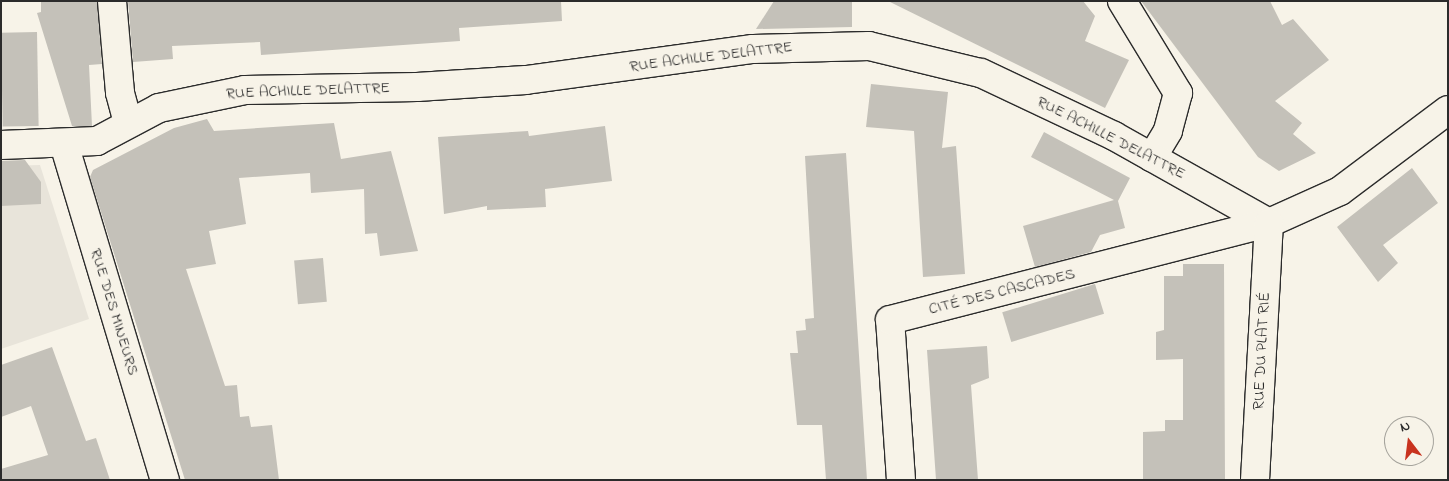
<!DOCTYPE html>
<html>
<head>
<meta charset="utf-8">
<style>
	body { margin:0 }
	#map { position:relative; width:1449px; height:481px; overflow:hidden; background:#f7f3e8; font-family:"Indie Flower",sans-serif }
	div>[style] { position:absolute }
	.built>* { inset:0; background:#e8e4da }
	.building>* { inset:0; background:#c4c1b9; transform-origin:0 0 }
	.roads { filter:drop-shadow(1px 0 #2b2b2b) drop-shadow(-1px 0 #2b2b2b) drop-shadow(0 1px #2b2b2b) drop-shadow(0 -1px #2b2b2b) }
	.minor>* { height:28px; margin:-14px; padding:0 14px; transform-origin:14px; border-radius:14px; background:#f7f3e8 }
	span { translate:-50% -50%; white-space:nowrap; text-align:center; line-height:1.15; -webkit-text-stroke:4px #f7f3e8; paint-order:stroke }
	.street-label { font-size:16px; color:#2b2b2b }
	.frame { position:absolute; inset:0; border:2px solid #2b2b2b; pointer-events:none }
	.north { position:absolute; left:1384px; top:416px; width:50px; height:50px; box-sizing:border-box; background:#f7f3e8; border:1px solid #a5a39c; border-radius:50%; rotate:345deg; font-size:14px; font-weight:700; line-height:20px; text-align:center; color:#2b2b2b }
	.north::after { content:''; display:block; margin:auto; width:18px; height:22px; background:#c8321e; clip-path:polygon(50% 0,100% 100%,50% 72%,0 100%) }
</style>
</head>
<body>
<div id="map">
	<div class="built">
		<i style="clip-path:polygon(40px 165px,89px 319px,1px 349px,1px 166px)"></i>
	</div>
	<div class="building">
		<i style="clip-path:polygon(41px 1px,97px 1px,102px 64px,89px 65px,92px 126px,72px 126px,37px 13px,41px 12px)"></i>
		<i style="clip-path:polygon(128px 1px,561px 1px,562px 21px,459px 28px,460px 41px,261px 55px,260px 42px,172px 46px,173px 59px,133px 62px)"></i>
		<i style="clip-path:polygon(774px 1px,852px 1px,852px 27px,756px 29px)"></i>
		<i style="clip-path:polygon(888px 1px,1083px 1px,1095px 16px,1085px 41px,1129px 60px,1105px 108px)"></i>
		<i style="clip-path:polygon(1141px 1px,1270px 1px,1282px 25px,1293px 19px,1329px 60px,1275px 101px,1302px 123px,1293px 134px,1316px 153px,1279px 171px,1258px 157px)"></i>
		<i style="left:37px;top:32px;width:94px;height:36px;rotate:89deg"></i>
		<i style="clip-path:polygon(871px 84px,948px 92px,942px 148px,956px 146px,965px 274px,923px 277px,914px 131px,866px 127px)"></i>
		<i style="clip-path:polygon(207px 119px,214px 131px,334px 123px,341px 159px,391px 151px,418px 251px,380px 256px,377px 233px,365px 234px,364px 189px,311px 193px,310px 173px,239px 178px,246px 224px,209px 231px,216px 264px,186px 269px,225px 386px,237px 385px,240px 417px,249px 416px,251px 427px,272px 425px,279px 480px,185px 480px,90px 177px,93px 170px,174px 128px)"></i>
		<i style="clip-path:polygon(605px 126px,612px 181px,545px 189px,546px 207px,487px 210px,487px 206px,444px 214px,438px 137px,528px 131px,529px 136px)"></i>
		<i style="clip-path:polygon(1044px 132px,1130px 178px,1118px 201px,1125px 228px,1100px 235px,1091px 252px,1035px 267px,1023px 226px,1114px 200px,1031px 157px)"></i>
		<i style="clip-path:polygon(846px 153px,867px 480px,826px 480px,822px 425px,797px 425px,790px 353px,798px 353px,796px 331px,806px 330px,805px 319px,814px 318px,805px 156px)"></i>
		<i style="clip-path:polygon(25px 160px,41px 182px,41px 204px,1px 206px,1px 161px)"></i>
		<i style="clip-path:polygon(1412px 168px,1438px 203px,1383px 245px,1398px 263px,1378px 282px,1337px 227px)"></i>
		<i style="left:323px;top:258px;width:44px;height:29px;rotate:85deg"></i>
		<i style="clip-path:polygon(1183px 264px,1224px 264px,1225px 480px,1143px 480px,1143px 432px,1165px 431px,1165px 420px,1183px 420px,1183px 359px,1156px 360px,1156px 332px,1164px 330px,1164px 276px,1183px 276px)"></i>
		<i style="left:1095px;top:284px;width:31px;height:97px;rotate:73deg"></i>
		<i style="clip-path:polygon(987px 346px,989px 378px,971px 385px,978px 480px,936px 480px,927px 350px)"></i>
		<i style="clip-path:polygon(52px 347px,86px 441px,96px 438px,110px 480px,1px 480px,1px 469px,48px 455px,31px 406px,1px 417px,1px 365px)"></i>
	</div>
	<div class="roads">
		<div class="minor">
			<i style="left:112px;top:1px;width:92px;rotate:85deg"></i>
			<i style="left:120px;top:93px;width:30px;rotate:75deg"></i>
			<i style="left:1122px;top:1px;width:108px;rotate:58.7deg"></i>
			<i style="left:1178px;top:93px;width:39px;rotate:105deg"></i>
			<i style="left:1168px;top:131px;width:31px;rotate:121deg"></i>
			<i style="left:64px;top:144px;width:351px;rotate:73.3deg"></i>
			<i style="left:1px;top:145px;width:96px;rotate:-2.4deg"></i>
			<i style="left:97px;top:141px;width:70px;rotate:-28deg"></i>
			<i style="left:159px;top:108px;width:88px;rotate:-11.8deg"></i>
			<i style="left:245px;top:90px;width:172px;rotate:-1deg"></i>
			<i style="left:417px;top:87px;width:109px;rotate:-3.7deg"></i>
			<i style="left:526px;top:80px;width:229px;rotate:-7.8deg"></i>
			<i style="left:753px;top:49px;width:116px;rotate:-1.5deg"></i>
			<i style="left:869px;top:46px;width:115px;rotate:13.6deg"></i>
			<i style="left:981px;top:73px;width:147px;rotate:25.3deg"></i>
			<i style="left:1114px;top:136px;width:178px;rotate:29.3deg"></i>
			<i style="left:901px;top:480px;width:160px;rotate:-93.9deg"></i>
			<i style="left:890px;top:320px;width:391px;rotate:-14.4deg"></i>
			<i style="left:1269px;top:223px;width:78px;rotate:-24.3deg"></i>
			<i style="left:1340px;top:191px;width:135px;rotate:-36.9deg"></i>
			<i style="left:1255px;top:480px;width:257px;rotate:-86.9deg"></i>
		</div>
	</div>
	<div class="street-label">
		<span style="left:711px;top:57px;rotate:-7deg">RUE ACHILLE DELATTRE</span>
		<span style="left:308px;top:91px;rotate:-2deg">RUE ACHILLE DELATTRE</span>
		<span style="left:1111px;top:138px;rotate:27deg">RUE ACHILLE DELATTRE</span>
		<span style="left:1002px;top:292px;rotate:-14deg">CITÉ DES CASCADES</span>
		<span style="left:114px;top:312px;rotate:73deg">RUE DES MINEURS</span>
		<span style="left:1262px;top:351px;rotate:-87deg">RUE DU PLAT RIÉ</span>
	</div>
	<div class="frame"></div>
	<div class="north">N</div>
</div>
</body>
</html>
